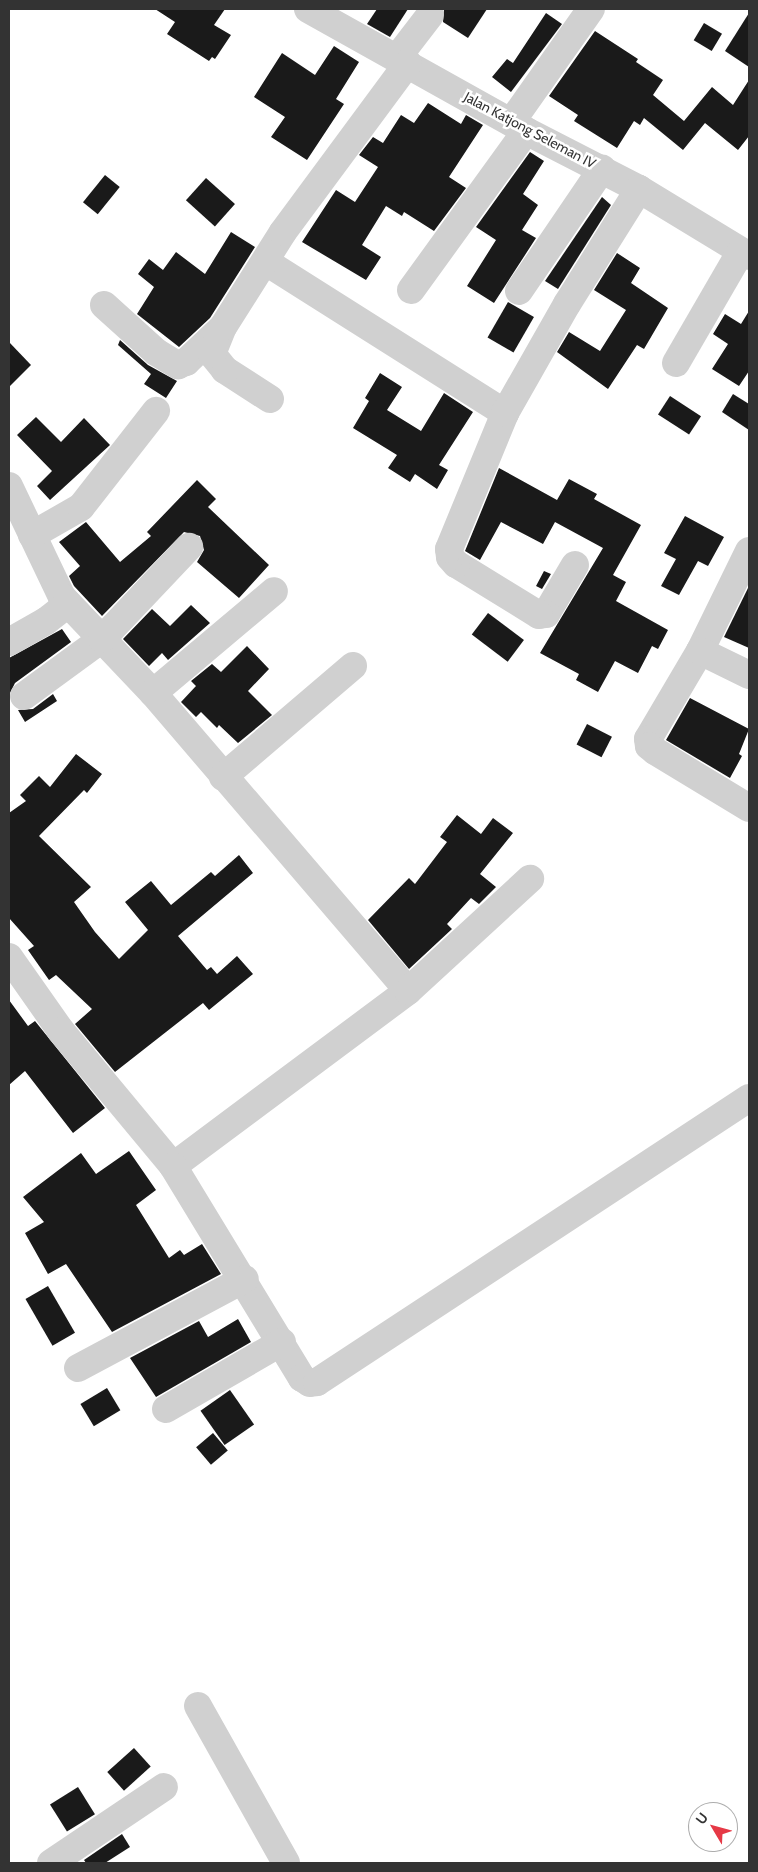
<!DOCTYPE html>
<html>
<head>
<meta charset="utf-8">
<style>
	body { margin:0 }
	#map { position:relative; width:758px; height:1872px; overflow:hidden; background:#fff; font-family:Cabin,sans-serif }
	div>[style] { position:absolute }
	.building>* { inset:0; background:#1a1a1a; transform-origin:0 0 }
	.minor>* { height:28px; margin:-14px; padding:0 14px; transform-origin:14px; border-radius:14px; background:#d0d0d0 }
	span { translate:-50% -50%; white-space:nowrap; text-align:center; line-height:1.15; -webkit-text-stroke:5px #fff; paint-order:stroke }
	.street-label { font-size:14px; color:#333 }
	.frame { position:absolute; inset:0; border:10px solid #333; pointer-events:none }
	.north { position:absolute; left:688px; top:1802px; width:50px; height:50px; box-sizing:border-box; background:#fff; border:1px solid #adadad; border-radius:50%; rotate:307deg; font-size:14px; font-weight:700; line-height:20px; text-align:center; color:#333 }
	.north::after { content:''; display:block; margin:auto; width:18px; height:22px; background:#e63946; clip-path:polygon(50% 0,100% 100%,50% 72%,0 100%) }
</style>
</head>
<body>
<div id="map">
	<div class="building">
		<i style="clip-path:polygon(155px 9px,225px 9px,214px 25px,231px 35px,215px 59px,212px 57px,209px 61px,167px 34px,175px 22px)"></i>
		<i style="clip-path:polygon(377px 9px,408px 9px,390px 37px,367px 24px)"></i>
		<i style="clip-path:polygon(444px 9px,487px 9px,468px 38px,443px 22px)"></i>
		<i style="clip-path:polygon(546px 13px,562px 24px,511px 92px,492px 77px,507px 59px,513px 63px)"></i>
		<i style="clip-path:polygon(749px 13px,749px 67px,725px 51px)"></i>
		<i style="left:704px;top:23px;width:21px;height:20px;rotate:31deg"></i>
		<i style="clip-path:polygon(595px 31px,638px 59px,636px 62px,663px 80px,653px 95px,684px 121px,712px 87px,733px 105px,749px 80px,749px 136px,738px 150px,705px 123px,683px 150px,644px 118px,640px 125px,634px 121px,617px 148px,574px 121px,578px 115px,549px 96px)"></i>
		<i style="clip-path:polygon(334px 46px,359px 62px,336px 99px,344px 104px,307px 160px,271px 137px,285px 117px,254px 97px,282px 53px,315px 75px)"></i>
		<i style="clip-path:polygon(428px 103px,461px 124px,466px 115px,483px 125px,449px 177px,466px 188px,434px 231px,404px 212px,402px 216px,386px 206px,362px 245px,381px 257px,366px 280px,302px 242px,336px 190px,355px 202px,378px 167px,359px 155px,373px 137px,383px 143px,401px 115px,414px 123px)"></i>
		<i style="clip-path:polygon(530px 152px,544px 161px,523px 194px,538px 205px,522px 230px,536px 238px,494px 303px,467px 286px,496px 240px,476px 227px)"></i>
		<i style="left:105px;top:175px;width:19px;height:35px;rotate:39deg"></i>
		<i style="left:206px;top:178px;width:39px;height:30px;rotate:42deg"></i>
		<i style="clip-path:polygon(602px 197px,611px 205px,558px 289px,545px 281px)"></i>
		<i style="clip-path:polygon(231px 232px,255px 247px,210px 318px,179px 347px,137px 314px,154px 287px,138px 274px,149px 259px,163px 270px,176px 252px,205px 274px)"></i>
		<i style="clip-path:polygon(617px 253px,640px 268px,631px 283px,668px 308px,644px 349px,637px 345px,608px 389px,557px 352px,569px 332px,600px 351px,626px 310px,594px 290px)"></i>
		<i style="left:508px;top:302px;width:30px;height:41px;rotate:30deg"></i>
		<i style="clip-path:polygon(749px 311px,749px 371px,739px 386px,712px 369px,728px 344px,713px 334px,725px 314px,741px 324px)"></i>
		<i style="clip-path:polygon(120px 340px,148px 365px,177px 381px,166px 398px,144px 384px,151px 374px,118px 345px)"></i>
		<i style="clip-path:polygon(9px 342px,31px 365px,9px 387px)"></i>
		<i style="clip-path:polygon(380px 373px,402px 387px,387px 410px,421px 431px,444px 393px,473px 412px,439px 465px,448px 470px,437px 489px,415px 474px,410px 482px,388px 468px,397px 455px,353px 428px,369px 401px,365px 398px)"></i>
		<i style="clip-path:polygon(733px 394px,749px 404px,749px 430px,722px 412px)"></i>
		<i style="left:670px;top:396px;width:37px;height:22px;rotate:33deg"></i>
		<i style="clip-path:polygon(36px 417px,61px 442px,84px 418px,110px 445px,50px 500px,37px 486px,52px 471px,17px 435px)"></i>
		<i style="clip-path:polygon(499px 468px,557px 500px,569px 479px,597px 494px,594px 499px,641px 525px,613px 575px,626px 582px,616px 601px,668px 630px,658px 649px,652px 646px,638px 673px,615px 661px,598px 692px,576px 680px,579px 674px,540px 653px,603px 548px,555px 522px,543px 544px,501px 522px,480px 560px,465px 551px)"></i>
		<i style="clip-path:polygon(197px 480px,216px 499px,208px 507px,269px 565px,239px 598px,197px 562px,204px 550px,200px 536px,184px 532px,102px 616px,74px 586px,69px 576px,80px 566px,59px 542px,86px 522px,120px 562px,151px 536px,147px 532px)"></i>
		<i style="clip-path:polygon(685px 516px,724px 537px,708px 566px,698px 561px,679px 595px,661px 586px,676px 559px,664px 553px)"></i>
		<i style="clip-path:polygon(544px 571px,551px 574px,542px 589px,536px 586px)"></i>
		<i style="clip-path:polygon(749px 586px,749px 648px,724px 637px)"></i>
		<i style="clip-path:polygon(191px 605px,210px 623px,168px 660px,162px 653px,149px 666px,123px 639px,152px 609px,170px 626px)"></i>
		<i style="left:488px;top:613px;width:45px;height:27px;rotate:37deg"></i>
		<i style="clip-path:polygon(62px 629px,71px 642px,15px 683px,9px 695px,9px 658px)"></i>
		<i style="clip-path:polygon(247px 646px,269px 669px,248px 691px,272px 715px,238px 743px,219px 725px,217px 728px,201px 712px,196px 717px,181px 702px,196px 686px,191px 681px,212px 664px,221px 672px)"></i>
		<i style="clip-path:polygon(53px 694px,57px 701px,25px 722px,18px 710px,33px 709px)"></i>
		<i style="clip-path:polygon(690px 698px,749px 729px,739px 754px,742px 756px,730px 778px,666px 740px)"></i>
		<i style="left:587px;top:724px;width:28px;height:23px;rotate:27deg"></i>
		<i style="clip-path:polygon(76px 754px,102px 774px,87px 793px,84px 790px,39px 836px,91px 887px,74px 902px,95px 932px,119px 959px,148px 930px,125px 902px,151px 881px,171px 905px,211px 872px,215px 876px,239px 855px,253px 873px,178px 936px,207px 970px,211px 967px,217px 974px,237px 956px,253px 974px,209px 1010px,203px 1003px,115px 1072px,75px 1024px,92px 1009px,56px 975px,49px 980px,28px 950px,34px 946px,9px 918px,9px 813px,26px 801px,20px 795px,39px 776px,50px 787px)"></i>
		<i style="clip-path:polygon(457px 815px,481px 834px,493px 818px,513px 833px,480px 874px,496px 887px,479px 904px,471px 898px,447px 924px,452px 929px,409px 969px,368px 920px,409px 878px,415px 884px,447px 842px,440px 837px)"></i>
		<i style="clip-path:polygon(9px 1000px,28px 1026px,35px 1021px,105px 1108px,73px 1133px,25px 1071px,9px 1085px)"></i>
		<i style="clip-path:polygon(129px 1151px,156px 1190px,136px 1205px,169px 1258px,180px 1250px,184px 1255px,202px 1244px,221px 1274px,112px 1332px,66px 1264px,48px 1274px,25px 1233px,44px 1222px,23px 1197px,81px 1153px,96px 1174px)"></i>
		<i style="left:48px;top:1286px;width:54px;height:26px;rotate:60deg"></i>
		<i style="clip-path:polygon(238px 1319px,251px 1342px,156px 1397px,130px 1358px,199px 1321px,208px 1337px)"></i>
		<i style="left:107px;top:1388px;width:26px;height:31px;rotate:59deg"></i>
		<i style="left:230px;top:1390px;width:42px;height:36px;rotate:55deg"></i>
		<i style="left:213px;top:1433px;width:23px;height:22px;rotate:50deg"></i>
		<i style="left:134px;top:1748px;width:25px;height:36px;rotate:48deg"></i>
		<i style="left:78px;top:1787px;width:32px;height:33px;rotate:58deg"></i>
		<i style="clip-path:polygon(122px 1834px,130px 1847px,105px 1863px,86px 1863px,84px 1860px)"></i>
	</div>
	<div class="minor">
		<i style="left:308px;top:9px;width:250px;rotate:29.2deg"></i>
		<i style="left:526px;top:131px;width:127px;rotate:27.2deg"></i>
		<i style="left:639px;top:189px;width:129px;rotate:31.3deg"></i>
		<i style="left:397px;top:58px;width:54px;rotate:-52.5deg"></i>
		<i style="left:512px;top:121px;width:137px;rotate:-54.8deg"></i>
		<i style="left:266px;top:262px;width:283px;rotate:32.3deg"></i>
		<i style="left:411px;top:290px;width:196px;rotate:-54.1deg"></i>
		<i style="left:519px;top:291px;width:148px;rotate:-55.8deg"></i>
		<i style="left:104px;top:305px;width:70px;rotate:42.1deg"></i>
		<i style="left:156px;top:352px;width:26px;rotate:31deg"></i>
		<i style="left:178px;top:365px;width:9px;rotate:-21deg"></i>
		<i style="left:186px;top:362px;width:47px;rotate:-43.3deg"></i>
		<i style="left:676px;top:363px;width:129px;rotate:-59.9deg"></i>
		<i style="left:270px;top:399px;width:54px;rotate:-147.2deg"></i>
		<i style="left:225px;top:370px;width:21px;rotate:-129deg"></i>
		<i style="left:212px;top:354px;width:29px;rotate:-68deg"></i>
		<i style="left:223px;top:327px;width:112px;rotate:-57.7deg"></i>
		<i style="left:283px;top:232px;width:210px;rotate:-53.5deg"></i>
		<i style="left:9px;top:486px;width:123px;rotate:64.5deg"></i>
		<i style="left:62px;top:597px;width:132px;rotate:46.5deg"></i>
		<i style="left:153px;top:693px;width:392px;rotate:49.4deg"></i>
		<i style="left:408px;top:991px;width:293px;rotate:143.3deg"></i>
		<i style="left:32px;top:535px;width:56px;rotate:-29.7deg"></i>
		<i style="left:81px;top:507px;width:122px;rotate:-52deg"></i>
		<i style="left:749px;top:551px;width:111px;rotate:116.1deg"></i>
		<i style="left:700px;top:651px;width:102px;rotate:120.6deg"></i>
		<i style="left:648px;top:739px;width:7px;rotate:82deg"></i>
		<i style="left:649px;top:746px;width:8px;rotate:40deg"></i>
		<i style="left:655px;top:751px;width:110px;rotate:31.2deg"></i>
		<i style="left:575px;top:565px;width:57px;rotate:120.6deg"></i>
		<i style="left:546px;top:614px;width:7px;rotate:172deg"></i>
		<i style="left:539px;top:615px;width:97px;rotate:-148.4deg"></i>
		<i style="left:456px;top:564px;width:9px;rotate:-131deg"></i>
		<i style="left:450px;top:557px;width:8px;rotate:-97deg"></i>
		<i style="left:449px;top:549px;width:147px;rotate:-67.6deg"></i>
		<i style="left:505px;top:413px;width:125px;rotate:-60.4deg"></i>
		<i style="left:567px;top:304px;width:136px;rotate:-57.9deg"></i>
		<i style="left:9px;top:642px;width:43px;rotate:-29.6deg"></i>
		<i style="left:46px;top:621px;width:28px;rotate:-38deg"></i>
		<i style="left:700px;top:651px;width:55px;rotate:26.1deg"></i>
		<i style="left:153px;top:693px;width:158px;rotate:-40.1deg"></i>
		<i style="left:24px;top:696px;width:97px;rotate:-36.2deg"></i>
		<i style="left:102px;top:639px;width:127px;rotate:-46.6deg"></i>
		<i style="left:223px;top:777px;width:171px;rotate:-40.5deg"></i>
		<i style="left:9px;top:957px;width:90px;rotate:54.9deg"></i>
		<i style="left:61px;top:1031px;width:175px;rotate:50.3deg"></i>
		<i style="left:173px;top:1166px;width:248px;rotate:58.7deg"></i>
		<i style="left:302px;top:1378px;width:9px;rotate:32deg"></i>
		<i style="left:310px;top:1383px;width:7px;rotate:-8deg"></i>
		<i style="left:317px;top:1382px;width:517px;rotate:-33.32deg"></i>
		<i style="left:408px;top:991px;width:166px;rotate:-42.6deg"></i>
		<i style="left:78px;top:1368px;width:189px;rotate:-28.1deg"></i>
		<i style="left:166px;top:1409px;width:134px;rotate:-30deg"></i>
		<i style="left:198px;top:1706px;width:180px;rotate:60.7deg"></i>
		<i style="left:51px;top:1863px;width:136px;rotate:-33.9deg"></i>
	</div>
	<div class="street-label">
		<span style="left:530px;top:130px;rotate:28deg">Jalan Katjong Seleman IV</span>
	</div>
	<div class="frame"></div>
	<div class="north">U</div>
</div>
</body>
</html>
